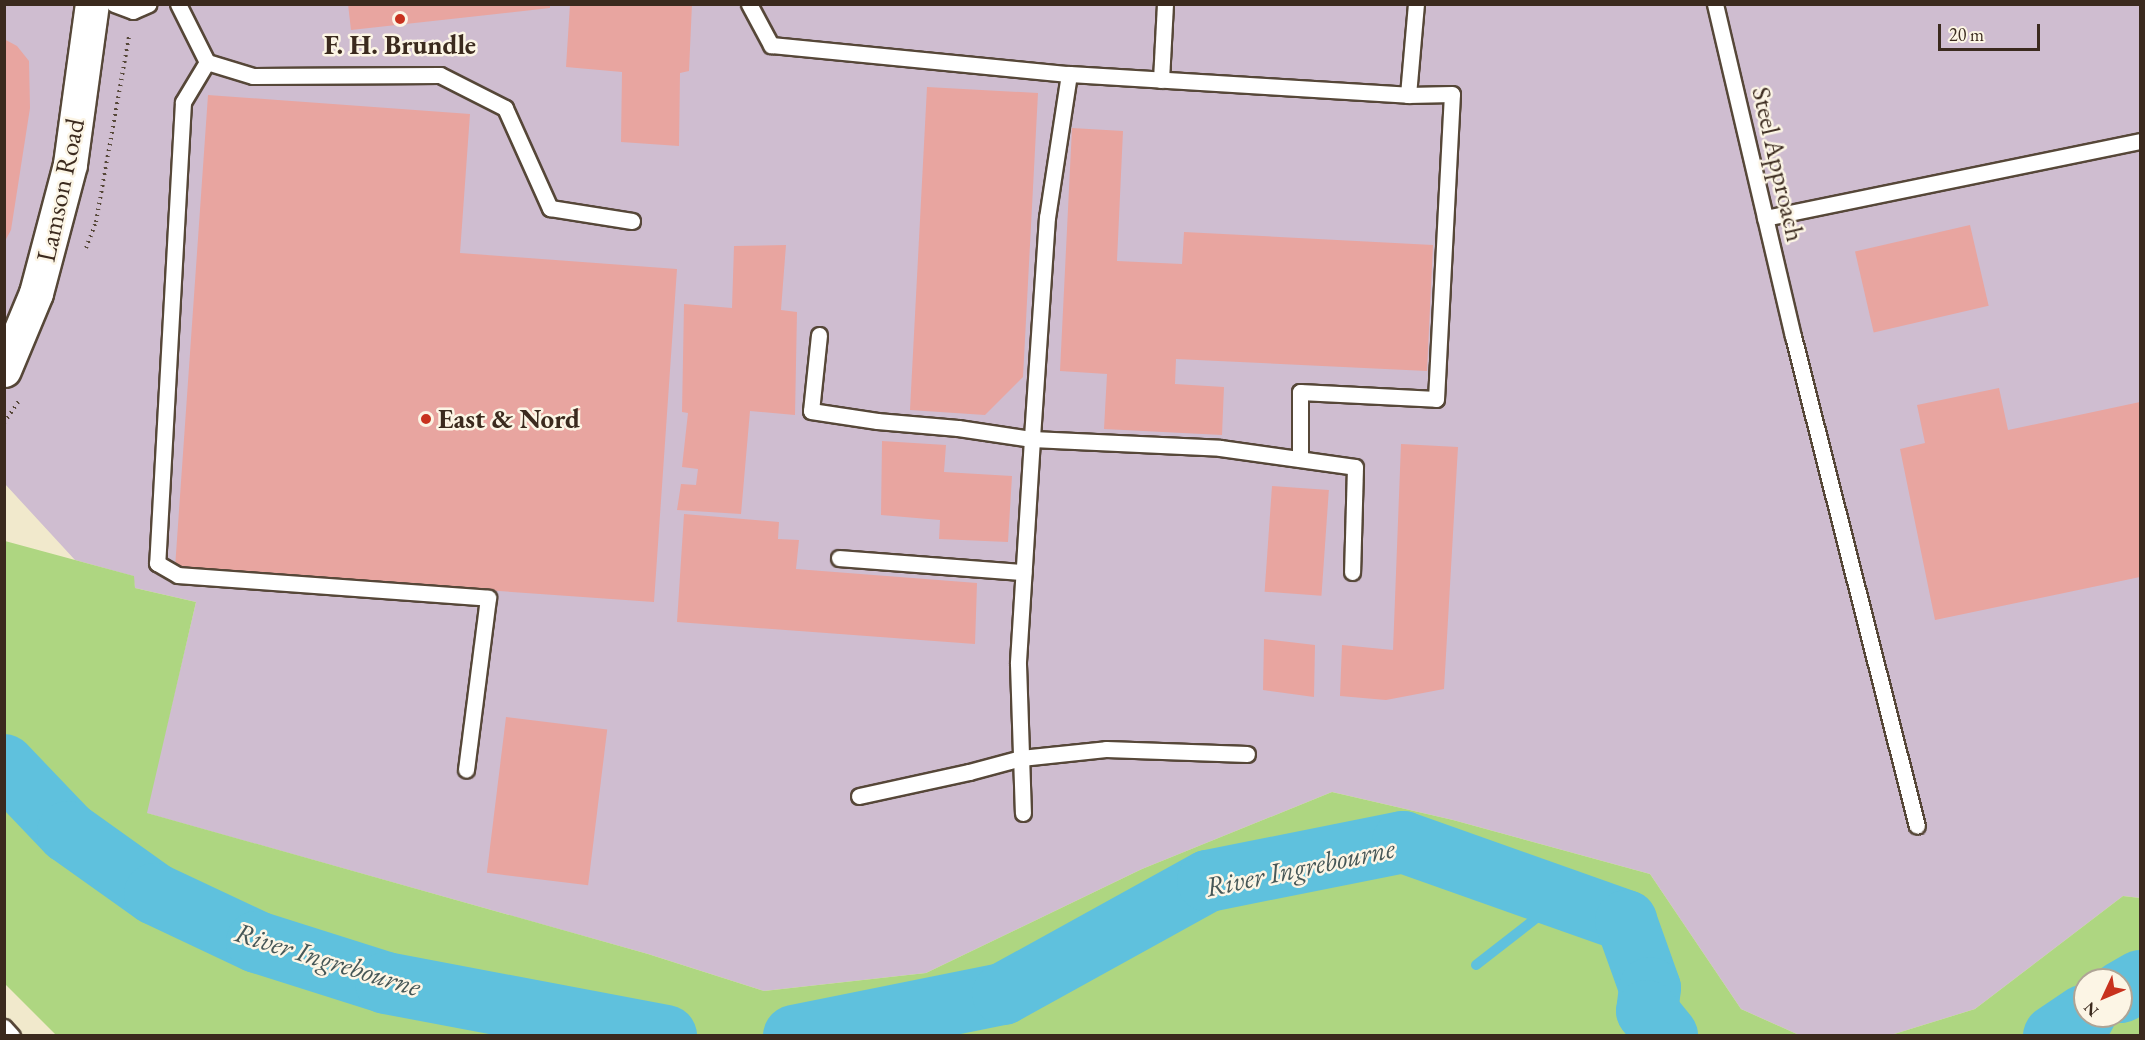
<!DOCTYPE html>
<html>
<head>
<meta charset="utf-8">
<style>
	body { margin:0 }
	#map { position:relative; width:2145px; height:1040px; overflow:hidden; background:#f1e9cc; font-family:"EB Garamond",serif }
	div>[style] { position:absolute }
	.industrial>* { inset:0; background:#cfbdd0 }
	.green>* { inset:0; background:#aed681 }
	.stream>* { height:10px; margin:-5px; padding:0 5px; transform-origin:5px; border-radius:5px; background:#5fc1dd }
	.river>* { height:62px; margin:-31px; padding:0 31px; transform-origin:31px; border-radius:31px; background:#5fc1dd }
	.building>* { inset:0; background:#e8a5a0; transform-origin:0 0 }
	.path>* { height:4px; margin-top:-2px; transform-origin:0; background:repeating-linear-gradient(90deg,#564738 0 1.5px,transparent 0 6px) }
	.roads { filter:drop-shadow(2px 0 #564738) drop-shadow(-2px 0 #564738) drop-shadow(0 2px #564738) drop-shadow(0 -2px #564738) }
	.lane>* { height:15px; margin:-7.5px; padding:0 7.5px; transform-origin:7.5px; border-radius:7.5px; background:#fff }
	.secondary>* { height:33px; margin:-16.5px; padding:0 16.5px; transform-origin:16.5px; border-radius:16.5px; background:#fff }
	.dots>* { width:16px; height:16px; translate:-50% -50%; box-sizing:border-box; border:3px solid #fcf5e5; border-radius:50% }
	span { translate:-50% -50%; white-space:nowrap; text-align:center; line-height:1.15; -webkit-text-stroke:5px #fcf5e5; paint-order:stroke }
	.poi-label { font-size:27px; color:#3b2a1e; font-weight:700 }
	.left { translate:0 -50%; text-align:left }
	.street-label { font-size:27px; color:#3b2a1e }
	.water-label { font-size:28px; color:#465757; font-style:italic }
	.frame { position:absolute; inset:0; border:6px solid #3b2a1e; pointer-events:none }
	.north { position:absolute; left:2073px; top:968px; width:60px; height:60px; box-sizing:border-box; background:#fcf5e5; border:2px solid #afa495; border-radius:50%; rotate:226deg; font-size:16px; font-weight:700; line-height:24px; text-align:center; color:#3b2a1e }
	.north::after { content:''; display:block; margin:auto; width:21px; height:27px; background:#c8321e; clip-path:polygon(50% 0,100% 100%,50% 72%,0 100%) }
	.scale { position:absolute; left:1938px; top:24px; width:102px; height:27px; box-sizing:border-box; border:3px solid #3b2a1e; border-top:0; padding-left:8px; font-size:18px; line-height:21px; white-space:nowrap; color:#3b2a1e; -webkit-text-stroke:4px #fcf5e5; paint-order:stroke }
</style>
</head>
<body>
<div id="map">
	<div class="industrial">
		<i style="clip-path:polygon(5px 5px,2140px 5px,2140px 898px,2123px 896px,1975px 1009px,1891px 1035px,1799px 1035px,1741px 1009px,1650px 874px,1453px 820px,1332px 792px,1142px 869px,926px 973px,764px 991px,648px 954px,146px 813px,196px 602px,135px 588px,133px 576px,75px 560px,5px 484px)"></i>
	</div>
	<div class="green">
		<i style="clip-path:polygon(5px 541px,134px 576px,135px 588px,196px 602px,147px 813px,648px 954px,764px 991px,926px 973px,1142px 869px,1332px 792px,1453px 820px,1650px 874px,1741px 1009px,1799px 1035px,56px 1035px,5px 984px)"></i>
		<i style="clip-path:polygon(evenodd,2123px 896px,2140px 898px,2140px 1035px,1891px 1035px,1975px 1009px,2123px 896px,2085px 980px,2121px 980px,2121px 1016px,2085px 1016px,2085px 980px)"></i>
	</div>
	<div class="stream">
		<i style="left:1476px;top:965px;width:109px;rotate:-37.9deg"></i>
	</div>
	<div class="river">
		<i style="left:4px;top:765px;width:93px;rotate:46.3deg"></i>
		<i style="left:68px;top:832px;width:107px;rotate:35.5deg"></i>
		<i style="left:155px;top:894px;width:113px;rotate:25.2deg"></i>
		<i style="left:257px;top:942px;width:135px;rotate:17.6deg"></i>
		<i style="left:386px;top:983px;width:285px;rotate:10.7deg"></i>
		<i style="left:2121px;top:992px;width:22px;rotate:-30deg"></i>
		<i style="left:794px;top:1036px;width:213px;rotate:-11.4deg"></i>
		<i style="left:1003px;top:994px;width:234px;rotate:-28.9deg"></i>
		<i style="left:1208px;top:881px;width:199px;rotate:-11.3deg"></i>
		<i style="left:1403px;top:842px;width:237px;rotate:19.5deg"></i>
		<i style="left:1626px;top:921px;width:71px;rotate:70.3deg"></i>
		<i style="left:1650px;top:988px;width:23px;rotate:97deg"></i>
		<i style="left:1647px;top:1011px;width:32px;rotate:51deg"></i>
		<i style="left:2054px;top:1036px;width:37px;rotate:-34deg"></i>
	</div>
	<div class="building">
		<i style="clip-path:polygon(348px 4px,550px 4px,550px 8px,351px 30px)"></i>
		<i style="clip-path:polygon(570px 4px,692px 4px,689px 71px,680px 73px,679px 146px,621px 142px,622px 72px,566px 67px)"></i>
		<i style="clip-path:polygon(4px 39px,17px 46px,29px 61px,30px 108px,11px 230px,4px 243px)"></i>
		<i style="clip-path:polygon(927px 87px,1038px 93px,1023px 377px,985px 415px,910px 410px)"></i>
		<i style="clip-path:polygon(208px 95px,470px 114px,460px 253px,677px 269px,654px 602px,175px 568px)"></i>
		<i style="clip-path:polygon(1072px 128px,1123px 131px,1117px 261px,1182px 264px,1184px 232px,1433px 245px,1427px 371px,1176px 359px,1175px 384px,1224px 387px,1222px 435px,1104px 429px,1107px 374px,1060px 371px)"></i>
		<i style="left:1970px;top:225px;width:83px;height:118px;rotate:77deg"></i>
		<i style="clip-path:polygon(786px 245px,781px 310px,797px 312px,795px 415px,750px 411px,741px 514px,677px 510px,681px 484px,696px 485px,698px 469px,682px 467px,688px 413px,682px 412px,684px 304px,732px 308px,734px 246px)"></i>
		<i style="clip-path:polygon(1999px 388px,2008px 430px,2140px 402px,2140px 577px,1935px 620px,1900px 449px,1925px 443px,1917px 405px)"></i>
		<i style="clip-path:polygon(882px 441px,946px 445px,944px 472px,1012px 476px,1008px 542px,939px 539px,940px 520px,881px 515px)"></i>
		<i style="clip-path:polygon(1401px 444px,1458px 447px,1444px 689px,1386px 700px,1340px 696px,1342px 645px,1393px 650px)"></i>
		<i style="left:1272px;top:486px;width:57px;height:106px;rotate:4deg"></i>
		<i style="clip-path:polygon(684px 514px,779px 522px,778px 539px,799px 540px,796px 569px,977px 583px,975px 644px,677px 622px)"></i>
		<i style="clip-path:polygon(1264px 639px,1315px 645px,1314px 697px,1263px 690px)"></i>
		<i style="left:506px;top:717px;width:102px;height:157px;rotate:7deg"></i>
	</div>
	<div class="path">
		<i style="left:86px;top:248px;width:28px;rotate:-69deg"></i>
		<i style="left:96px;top:222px;width:189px;rotate:-79.9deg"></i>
		<i style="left:4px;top:423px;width:27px;rotate:-56deg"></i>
	</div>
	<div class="roads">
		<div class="lane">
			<i style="left:114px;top:4px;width:20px;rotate:20deg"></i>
			<i style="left:133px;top:11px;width:17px;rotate:-24deg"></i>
			<i style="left:178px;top:4px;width:65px;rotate:63.4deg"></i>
			<i style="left:207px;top:62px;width:47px;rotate:121deg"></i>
			<i style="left:183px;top:102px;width:462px;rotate:93.2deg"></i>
			<i style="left:157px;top:563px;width:24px;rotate:30deg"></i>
			<i style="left:178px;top:575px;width:311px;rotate:4.2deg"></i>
			<i style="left:488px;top:598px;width:173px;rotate:97.3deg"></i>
			<i style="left:749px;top:4px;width:47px;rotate:61.8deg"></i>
			<i style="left:771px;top:45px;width:299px;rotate:5.6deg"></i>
			<i style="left:1069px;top:74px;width:340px;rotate:3.5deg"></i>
			<i style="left:1408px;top:95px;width:91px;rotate:-85deg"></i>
			<i style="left:1715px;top:4px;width:341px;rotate:76.8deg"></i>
			<i style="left:1793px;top:336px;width:505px;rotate:75.8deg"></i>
			<i style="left:207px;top:62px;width:48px;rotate:16.9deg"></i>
			<i style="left:253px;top:76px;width:187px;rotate:-0.3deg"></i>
			<i style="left:440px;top:75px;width:73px;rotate:26.9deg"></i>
			<i style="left:505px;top:108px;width:110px;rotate:65.8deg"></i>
			<i style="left:550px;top:208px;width:83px;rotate:9deg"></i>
			<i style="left:1069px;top:74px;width:145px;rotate:98.7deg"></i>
			<i style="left:1047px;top:217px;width:223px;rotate:93.9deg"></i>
			<i style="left:1032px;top:439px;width:188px;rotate:2.7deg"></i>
			<i style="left:1220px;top:448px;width:136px;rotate:8deg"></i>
			<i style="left:1355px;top:467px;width:105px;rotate:91.6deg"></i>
			<i style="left:1161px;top:80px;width:76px;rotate:-87deg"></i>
			<i style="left:1765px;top:218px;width:383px;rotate:-11.6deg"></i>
			<i style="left:819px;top:335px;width:76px;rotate:96deg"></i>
			<i style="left:811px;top:411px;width:67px;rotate:8.6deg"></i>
			<i style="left:877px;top:421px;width:81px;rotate:4.9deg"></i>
			<i style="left:958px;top:428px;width:75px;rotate:8.5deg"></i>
			<i style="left:1032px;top:439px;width:225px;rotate:93.6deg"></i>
			<i style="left:1018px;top:664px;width:149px;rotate:88.1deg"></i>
			<i style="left:1300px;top:459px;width:67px;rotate:-90deg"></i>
			<i style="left:1300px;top:392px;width:136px;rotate:2.9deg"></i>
			<i style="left:1436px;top:399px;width:305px;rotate:-87deg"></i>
			<i style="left:1452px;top:94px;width:44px;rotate:178.7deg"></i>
			<i style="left:839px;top:558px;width:185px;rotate:4.4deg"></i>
			<i style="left:859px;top:796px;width:113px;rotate:-12.3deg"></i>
			<i style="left:969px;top:772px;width:54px;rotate:-15.1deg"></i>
			<i style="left:1021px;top:758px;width:85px;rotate:-6deg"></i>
			<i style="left:1106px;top:749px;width:141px;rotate:2deg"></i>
			<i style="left:4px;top:1027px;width:12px;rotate:48deg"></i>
		</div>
		<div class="secondary">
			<i style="left:4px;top:370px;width:83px;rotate:-67.4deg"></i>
			<i style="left:36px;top:293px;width:133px;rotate:-75.2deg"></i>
			<i style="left:70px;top:164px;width:162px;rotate:-82.2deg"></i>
		</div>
	</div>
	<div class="dots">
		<i style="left:400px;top:19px;background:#c8321e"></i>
		<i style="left:426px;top:419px;background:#c8321e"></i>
	</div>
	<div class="poi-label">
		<span style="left:400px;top:45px">F. H. Brundle</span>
		<span class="left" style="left:438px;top:419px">East &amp; Nord</span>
	</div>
	<div class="street-label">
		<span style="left:1779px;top:164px;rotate:77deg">Steel Approach</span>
		<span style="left:60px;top:190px;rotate:-78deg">Lamson Road</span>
	</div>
	<div class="water-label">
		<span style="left:1300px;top:867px;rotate:-12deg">River Ingrebourne</span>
		<span style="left:328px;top:959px;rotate:17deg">River Ingrebourne</span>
	</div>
	<div class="frame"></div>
	<div class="north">N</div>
	<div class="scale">20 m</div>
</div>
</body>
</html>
